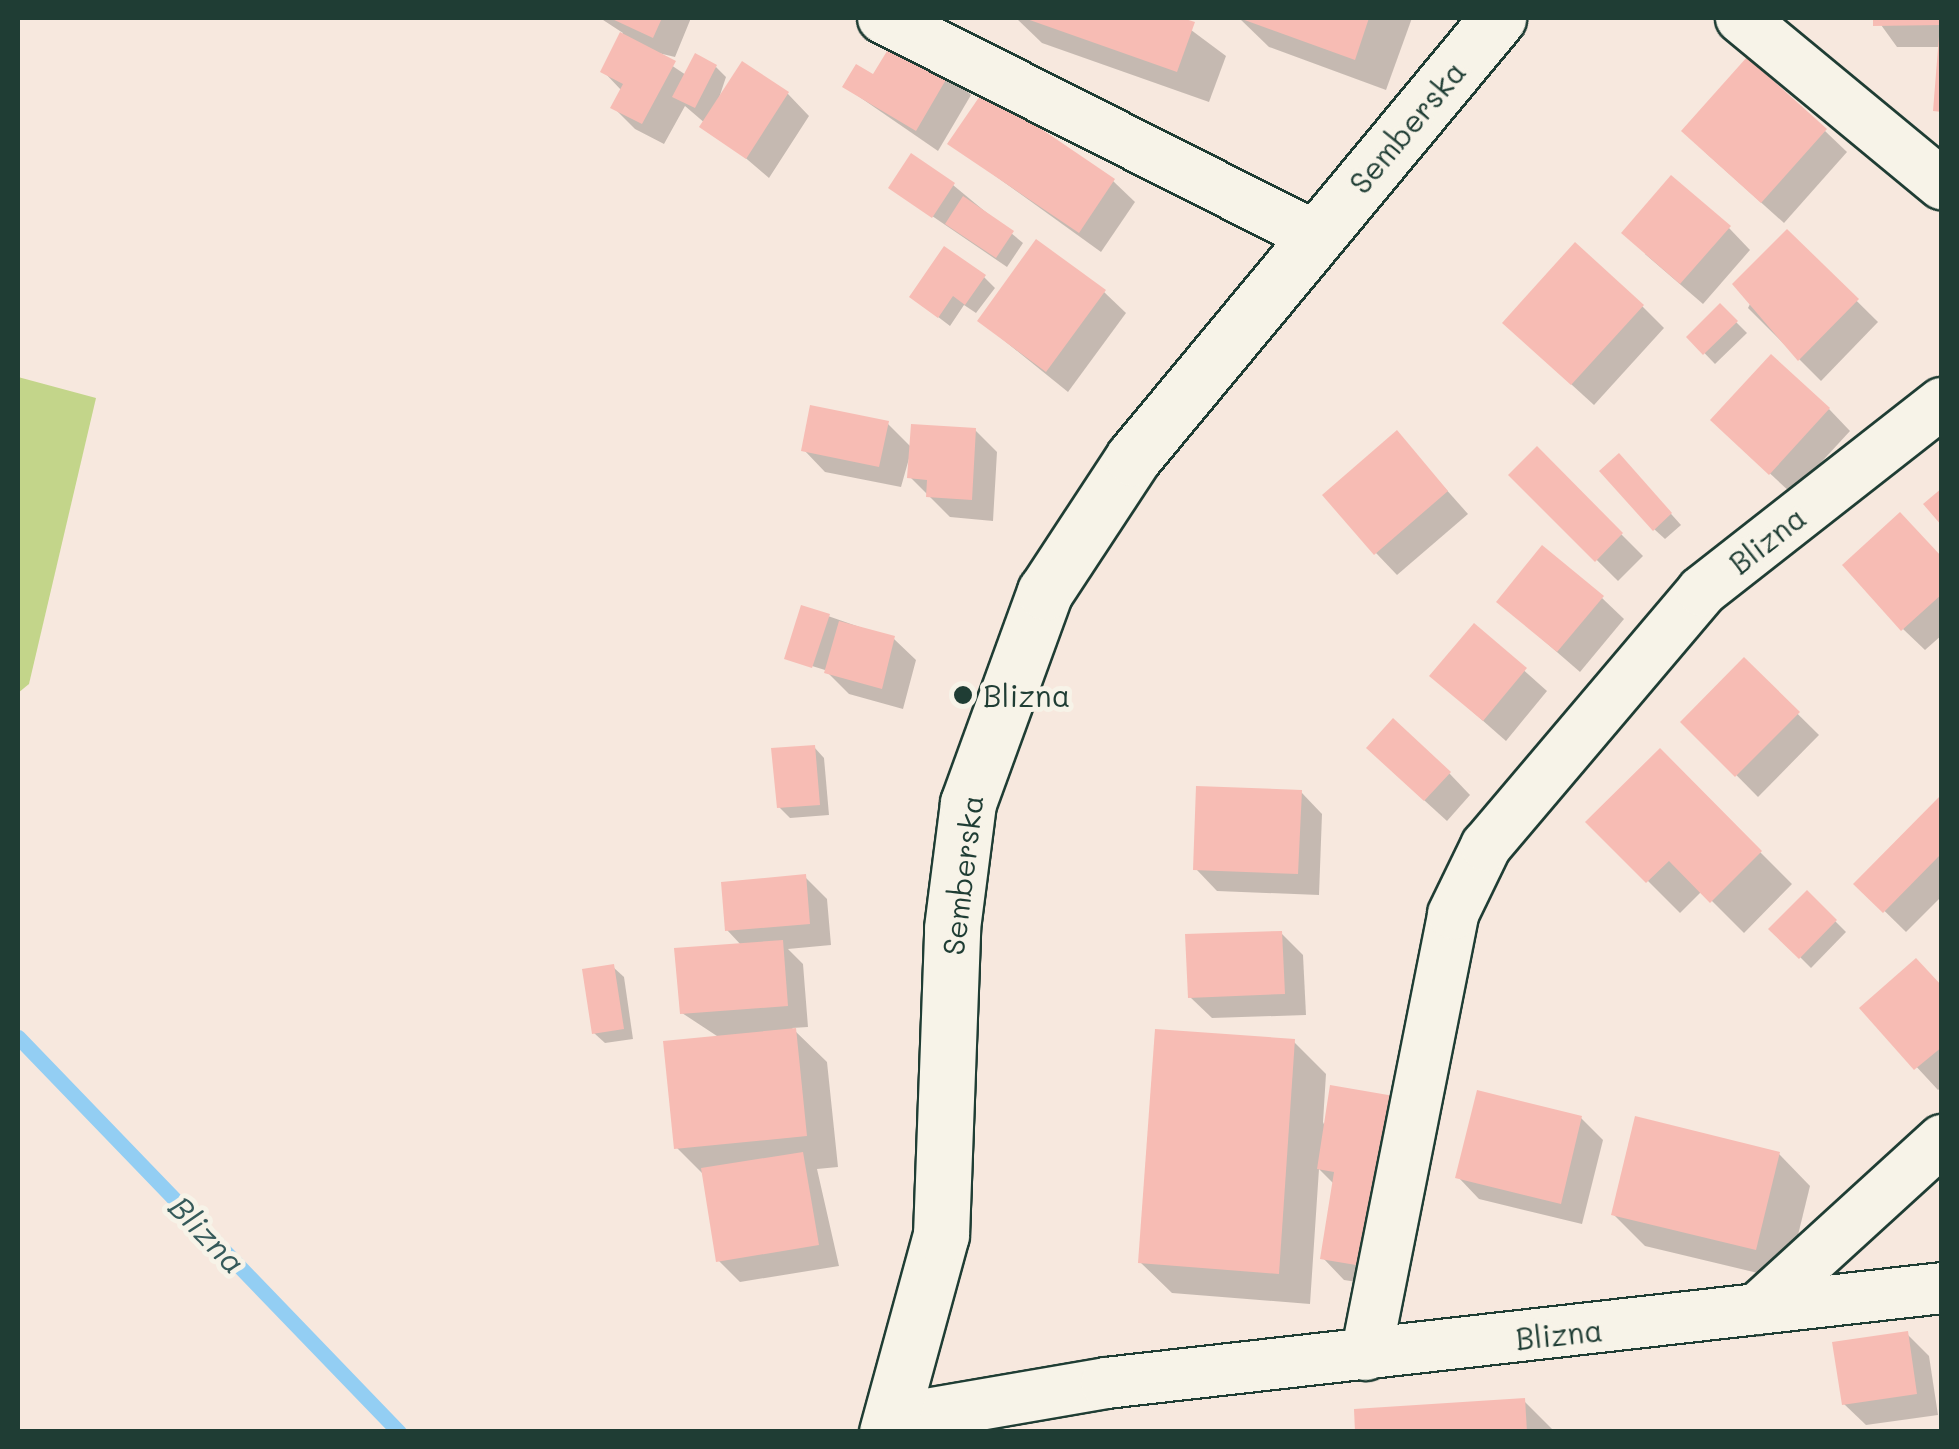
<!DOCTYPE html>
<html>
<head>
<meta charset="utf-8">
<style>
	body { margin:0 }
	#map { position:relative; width:1959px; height:1449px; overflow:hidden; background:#f7e8de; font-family:Mali,sans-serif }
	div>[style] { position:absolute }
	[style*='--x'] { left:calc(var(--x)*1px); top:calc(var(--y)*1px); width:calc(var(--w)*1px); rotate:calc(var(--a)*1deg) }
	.green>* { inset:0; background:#c3d58a }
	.shadow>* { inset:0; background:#0003 }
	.stream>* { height:15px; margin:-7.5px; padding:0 7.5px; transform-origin:7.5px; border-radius:7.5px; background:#93cef3 }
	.building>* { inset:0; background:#f7bcb4 }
	.roads { filter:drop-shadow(2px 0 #1f3d34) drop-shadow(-2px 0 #1f3d34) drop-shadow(0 2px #1f3d34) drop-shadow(0 -2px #1f3d34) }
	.street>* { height:50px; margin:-25px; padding:0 25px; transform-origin:25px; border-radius:25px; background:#f7f3e8 }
	.secondary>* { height:55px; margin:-27.5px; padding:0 27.5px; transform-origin:27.5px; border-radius:27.5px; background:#f7f3e8 }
	.dots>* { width:28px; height:28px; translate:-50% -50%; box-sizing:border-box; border:5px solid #f7f3e8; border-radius:50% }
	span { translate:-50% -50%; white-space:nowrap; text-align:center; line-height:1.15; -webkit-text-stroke:10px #f7f3e8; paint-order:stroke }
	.street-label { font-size:30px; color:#1f3d34 }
	.poi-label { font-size:30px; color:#1f3d34 }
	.left { translate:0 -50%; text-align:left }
	.water-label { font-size:32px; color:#365a5a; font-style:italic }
	.frame { position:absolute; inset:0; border:20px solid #1f3d34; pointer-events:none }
</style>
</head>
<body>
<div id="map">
	<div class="green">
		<i style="clip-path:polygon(18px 377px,96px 398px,29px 684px,18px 693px)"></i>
	</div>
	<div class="shadow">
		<i style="clip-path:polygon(600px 18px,691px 18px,675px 57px,650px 51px,686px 75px,716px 67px,726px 77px,717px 104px,742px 64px,788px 94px,809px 116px,769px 178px,685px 106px,664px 144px,635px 129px,613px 107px,622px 91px,603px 71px,623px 33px)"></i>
		<i style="clip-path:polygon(1016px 18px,1175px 18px,1226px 56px,1209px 102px,1042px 43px)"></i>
		<i style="clip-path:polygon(1239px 18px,1412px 18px,1386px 90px,1269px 47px)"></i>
		<i style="clip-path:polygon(1876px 18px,1942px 18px,1942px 116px,1940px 47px,1897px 47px)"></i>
		<i style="clip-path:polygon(949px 73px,971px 95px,938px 151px,845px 87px)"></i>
		<i style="clip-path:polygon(1825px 131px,1847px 152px,1784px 223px,1706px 153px)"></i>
		<i style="clip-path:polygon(951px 144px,1113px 181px,1135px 202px,1101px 252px)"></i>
		<i style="clip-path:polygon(953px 185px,1023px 243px,1007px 267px,891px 188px)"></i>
		<i style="clip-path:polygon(1729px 228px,1750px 250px,1703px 304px,1645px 254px)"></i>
		<i style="clip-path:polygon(1787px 232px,1878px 322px,1821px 381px,1748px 308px)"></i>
		<i style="clip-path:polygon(984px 277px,995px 288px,976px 313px,964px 305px,950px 326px,912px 297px)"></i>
		<i style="clip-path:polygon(1104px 292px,1126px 313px,1068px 392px,980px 321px)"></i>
		<i style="clip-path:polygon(1642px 306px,1664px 328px,1594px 405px,1527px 344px)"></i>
		<i style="clip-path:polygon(1720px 306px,1747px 333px,1715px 364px,1689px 337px)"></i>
		<i style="clip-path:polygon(1829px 409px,1850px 431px,1792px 494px,1735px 441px)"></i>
		<i style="clip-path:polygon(887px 423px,912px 448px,975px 430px,997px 452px,993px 521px,950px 517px,910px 477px,912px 448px,901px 487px,825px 472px,804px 450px)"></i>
		<i style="clip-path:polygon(1397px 434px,1468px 514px,1397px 575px,1376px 553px)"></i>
		<i style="clip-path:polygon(1537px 450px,1643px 556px,1618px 581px,1511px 475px)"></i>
		<i style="clip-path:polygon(1629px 467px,1681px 525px,1665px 539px,1654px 529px)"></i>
		<i style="clip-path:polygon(1942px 559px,1942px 635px,1925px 650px,1903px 629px)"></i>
		<i style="clip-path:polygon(1602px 598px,1624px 619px,1580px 672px,1499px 602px)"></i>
		<i style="clip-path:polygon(828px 616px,894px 639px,916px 660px,903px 709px,849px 694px,825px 670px,786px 658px)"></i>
		<i style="clip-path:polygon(1474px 626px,1547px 691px,1506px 741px,1432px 676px)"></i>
		<i style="clip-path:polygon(1744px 661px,1819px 735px,1758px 797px,1684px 722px)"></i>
		<i style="clip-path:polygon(814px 747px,824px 758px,829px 815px,790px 818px,779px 807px)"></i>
		<i style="clip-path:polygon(1660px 752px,1792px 884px,1744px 933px,1702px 891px,1680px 913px,1589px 822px)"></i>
		<i style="clip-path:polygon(1391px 770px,1449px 773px,1470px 795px,1447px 821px)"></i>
		<i style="clip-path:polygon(1301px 792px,1322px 814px,1319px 895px,1217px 891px,1196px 869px)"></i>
		<i style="clip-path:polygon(1942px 798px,1942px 896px,1906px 932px,1857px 884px)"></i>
		<i style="clip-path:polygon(805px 877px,827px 899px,831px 945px,788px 949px,803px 964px,808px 1027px,792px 1028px,827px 1062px,838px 1167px,817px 1169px,839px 1266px,740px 1282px,719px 1261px,705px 1176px,677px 1148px,720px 1038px,682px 1013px,742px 946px,727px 930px)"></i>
		<i style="clip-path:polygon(1807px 893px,1846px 932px,1811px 968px,1772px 929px)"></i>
		<i style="clip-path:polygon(1281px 933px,1303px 955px,1306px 1015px,1212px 1018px,1190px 997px)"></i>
		<i style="clip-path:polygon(613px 967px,624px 977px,633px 1039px,605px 1043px,594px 1033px)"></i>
		<i style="clip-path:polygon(1942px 987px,1942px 1087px,1938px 1090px,1863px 1009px)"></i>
		<i style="clip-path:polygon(1294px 1042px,1326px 1074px,1323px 1122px,1389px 1287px,1344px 1280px,1323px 1258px,1334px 1184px,1319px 1169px,1310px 1304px,1172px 1293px,1140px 1262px)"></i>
		<i style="clip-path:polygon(1581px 1118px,1603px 1140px,1582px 1224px,1479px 1199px,1458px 1177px)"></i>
		<i style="clip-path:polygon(1779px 1154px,1810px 1186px,1787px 1280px,1645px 1246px,1613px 1214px)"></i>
		<i style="clip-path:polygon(1907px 1334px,1929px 1356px,1938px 1415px,1866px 1425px,1844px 1404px)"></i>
		<i style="clip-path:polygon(1524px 1401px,1555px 1432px,1358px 1432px)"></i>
	</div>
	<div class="stream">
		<i style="--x:18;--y:1037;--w:549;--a:46.03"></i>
	</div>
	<div class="building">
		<i style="clip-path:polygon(610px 18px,662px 18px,653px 38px)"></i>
		<i style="clip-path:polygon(1024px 18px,1182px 18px,1195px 22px,1177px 72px)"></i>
		<i style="clip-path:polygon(1239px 18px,1369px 18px,1355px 60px)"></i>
		<i style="clip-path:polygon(1873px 18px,1942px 18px,1942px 25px,1873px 26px)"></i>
		<i style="clip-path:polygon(620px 32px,676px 61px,642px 124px,610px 108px,623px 84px,600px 72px)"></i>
		<i style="clip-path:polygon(1939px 36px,1942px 36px,1942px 112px,1933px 111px)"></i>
		<i style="clip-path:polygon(895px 38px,951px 71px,916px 131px,842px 87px,856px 64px,873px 74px)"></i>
		<i style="clip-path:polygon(695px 53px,717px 65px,695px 108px,672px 97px)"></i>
		<i style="clip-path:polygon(1747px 57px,1827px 129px,1761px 203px,1681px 131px)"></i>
		<i style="clip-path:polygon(742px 61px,789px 92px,746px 159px,699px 127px)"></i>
		<i style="clip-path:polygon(984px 90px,1115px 179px,1079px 233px,947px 144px)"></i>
		<i style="clip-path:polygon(911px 153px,955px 183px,932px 218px,888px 188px)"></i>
		<i style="clip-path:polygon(1671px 175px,1731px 226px,1680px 284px,1621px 233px)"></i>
		<i style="clip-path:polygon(963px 196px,1014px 231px,996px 258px,945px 224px)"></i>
		<i style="clip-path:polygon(1787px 229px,1859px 299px,1798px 361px,1732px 284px)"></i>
		<i style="clip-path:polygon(1036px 239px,1106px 290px,1046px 372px,977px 321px)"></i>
		<i style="clip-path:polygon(1575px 242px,1644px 305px,1571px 385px,1502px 323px)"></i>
		<i style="clip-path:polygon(944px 246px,986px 275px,965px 305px,953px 296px,938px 318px,909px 297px)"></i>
		<i style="clip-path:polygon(1720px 303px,1738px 321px,1703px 355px,1686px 337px)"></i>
		<i style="clip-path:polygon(1771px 354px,1830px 408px,1769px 475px,1710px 420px)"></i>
		<i style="clip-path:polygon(810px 405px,889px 421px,879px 467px,801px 451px)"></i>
		<i style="clip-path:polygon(911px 424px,976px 428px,972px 500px,926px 497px,927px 480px,907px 478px)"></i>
		<i style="clip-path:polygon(1397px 430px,1448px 491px,1374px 555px,1322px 495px)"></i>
		<i style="clip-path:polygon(1537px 446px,1623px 533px,1595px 562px,1508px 475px)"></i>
		<i style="clip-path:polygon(1619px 453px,1672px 513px,1653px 531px,1599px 471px)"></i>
		<i style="clip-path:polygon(1942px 488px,1942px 526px,1923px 504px)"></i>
		<i style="clip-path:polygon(1900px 512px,1942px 557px,1942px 594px,1901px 631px,1842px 565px)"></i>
		<i style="clip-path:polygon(1542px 545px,1604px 596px,1557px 652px,1496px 602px)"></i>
		<i style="clip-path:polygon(801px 605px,830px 614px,812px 668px,784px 659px)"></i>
		<i style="clip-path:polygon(839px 621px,895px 636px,882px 689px,824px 673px)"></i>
		<i style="clip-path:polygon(1474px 623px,1527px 668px,1483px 721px,1429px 676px)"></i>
		<i style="clip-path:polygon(1744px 657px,1800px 712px,1735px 777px,1680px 722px)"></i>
		<i style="clip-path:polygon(1393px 718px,1451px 772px,1424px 801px,1366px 748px)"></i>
		<i style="clip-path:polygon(815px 745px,820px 805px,777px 808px,771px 748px)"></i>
		<i style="clip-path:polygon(1660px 748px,1762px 851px,1710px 903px,1669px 861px,1646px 883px,1585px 822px)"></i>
		<i style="clip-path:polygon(1196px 786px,1302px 790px,1298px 874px,1193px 870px)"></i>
		<i style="clip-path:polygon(1942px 794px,1942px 853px,1883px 913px,1853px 884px)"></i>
		<i style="clip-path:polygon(806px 874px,810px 924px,725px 931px,721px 882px)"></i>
		<i style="clip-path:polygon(1807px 890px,1837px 920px,1799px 959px,1768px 929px)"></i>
		<i style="clip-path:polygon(1282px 931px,1285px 994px,1188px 998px,1185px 934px)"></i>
		<i style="clip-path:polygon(783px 940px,788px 1006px,680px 1014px,674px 948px)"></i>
		<i style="clip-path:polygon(1916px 958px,1942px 986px,1942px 1047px,1914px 1070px,1859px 1008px)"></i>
		<i style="clip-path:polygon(614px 964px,624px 1029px,592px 1034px,582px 969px)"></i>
		<i style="clip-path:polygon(796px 1028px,807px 1136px,674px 1149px,663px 1041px)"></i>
		<i style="clip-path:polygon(1155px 1029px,1295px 1039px,1279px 1274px,1138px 1263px)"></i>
		<i style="clip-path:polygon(1330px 1085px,1394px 1096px,1368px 1267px,1320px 1259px,1334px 1172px,1317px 1169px)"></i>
		<i style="clip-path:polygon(1477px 1090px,1582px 1116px,1561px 1204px,1455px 1178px)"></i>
		<i style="clip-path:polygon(1635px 1116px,1780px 1152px,1756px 1250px,1611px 1215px)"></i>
		<i style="clip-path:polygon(803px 1152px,819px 1245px,716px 1262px,701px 1168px)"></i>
		<i style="clip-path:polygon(1908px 1331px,1917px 1394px,1842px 1405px,1832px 1342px)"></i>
		<i style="clip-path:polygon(1525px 1398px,1527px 1432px,1355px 1432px,1354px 1409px)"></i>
	</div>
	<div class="roads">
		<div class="street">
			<i style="--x:883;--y:18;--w:485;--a:26.8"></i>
			<i style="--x:1741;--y:18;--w:261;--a:39.6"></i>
			<i style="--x:1757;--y:1309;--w:251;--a:-42.4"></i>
			<i style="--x:1366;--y:1355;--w:449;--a:-78.8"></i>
			<i style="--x:1453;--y:914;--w:76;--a:-64.1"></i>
			<i style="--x:1486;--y:846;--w:334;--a:-49.7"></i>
			<i style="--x:1702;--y:591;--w:305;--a:-38.1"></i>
			<i style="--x:892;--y:1420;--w:217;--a:-9.8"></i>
			<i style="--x:1106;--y:1383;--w:841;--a:-6.48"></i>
		</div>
		<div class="secondary">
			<i style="--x:887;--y:1432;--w:204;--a:-74.7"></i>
			<i style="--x:941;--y:1235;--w:307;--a:-87.9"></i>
			<i style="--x:952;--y:928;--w:126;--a:-82.7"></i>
			<i style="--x:968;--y:803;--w:225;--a:-70"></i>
			<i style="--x:1045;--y:592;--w:160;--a:-56.7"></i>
			<i style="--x:1133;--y:458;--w:572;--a:-50.32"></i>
		</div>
	</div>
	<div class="dots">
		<i style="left:963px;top:695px;background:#1f3d34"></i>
	</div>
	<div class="street-label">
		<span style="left:1407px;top:127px;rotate:-50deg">Semberska</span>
		<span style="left:1767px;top:540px;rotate:-38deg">Blizna</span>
		<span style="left:962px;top:875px;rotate:-83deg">Semberska</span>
		<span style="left:1559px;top:1334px;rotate:-6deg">Blizna</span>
	</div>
	<div class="poi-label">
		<span class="left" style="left:983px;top:695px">Blizna</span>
	</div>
	<div class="water-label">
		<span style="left:208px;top:1234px;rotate:46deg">Blizna</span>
	</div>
	<div class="frame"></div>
</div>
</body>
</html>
